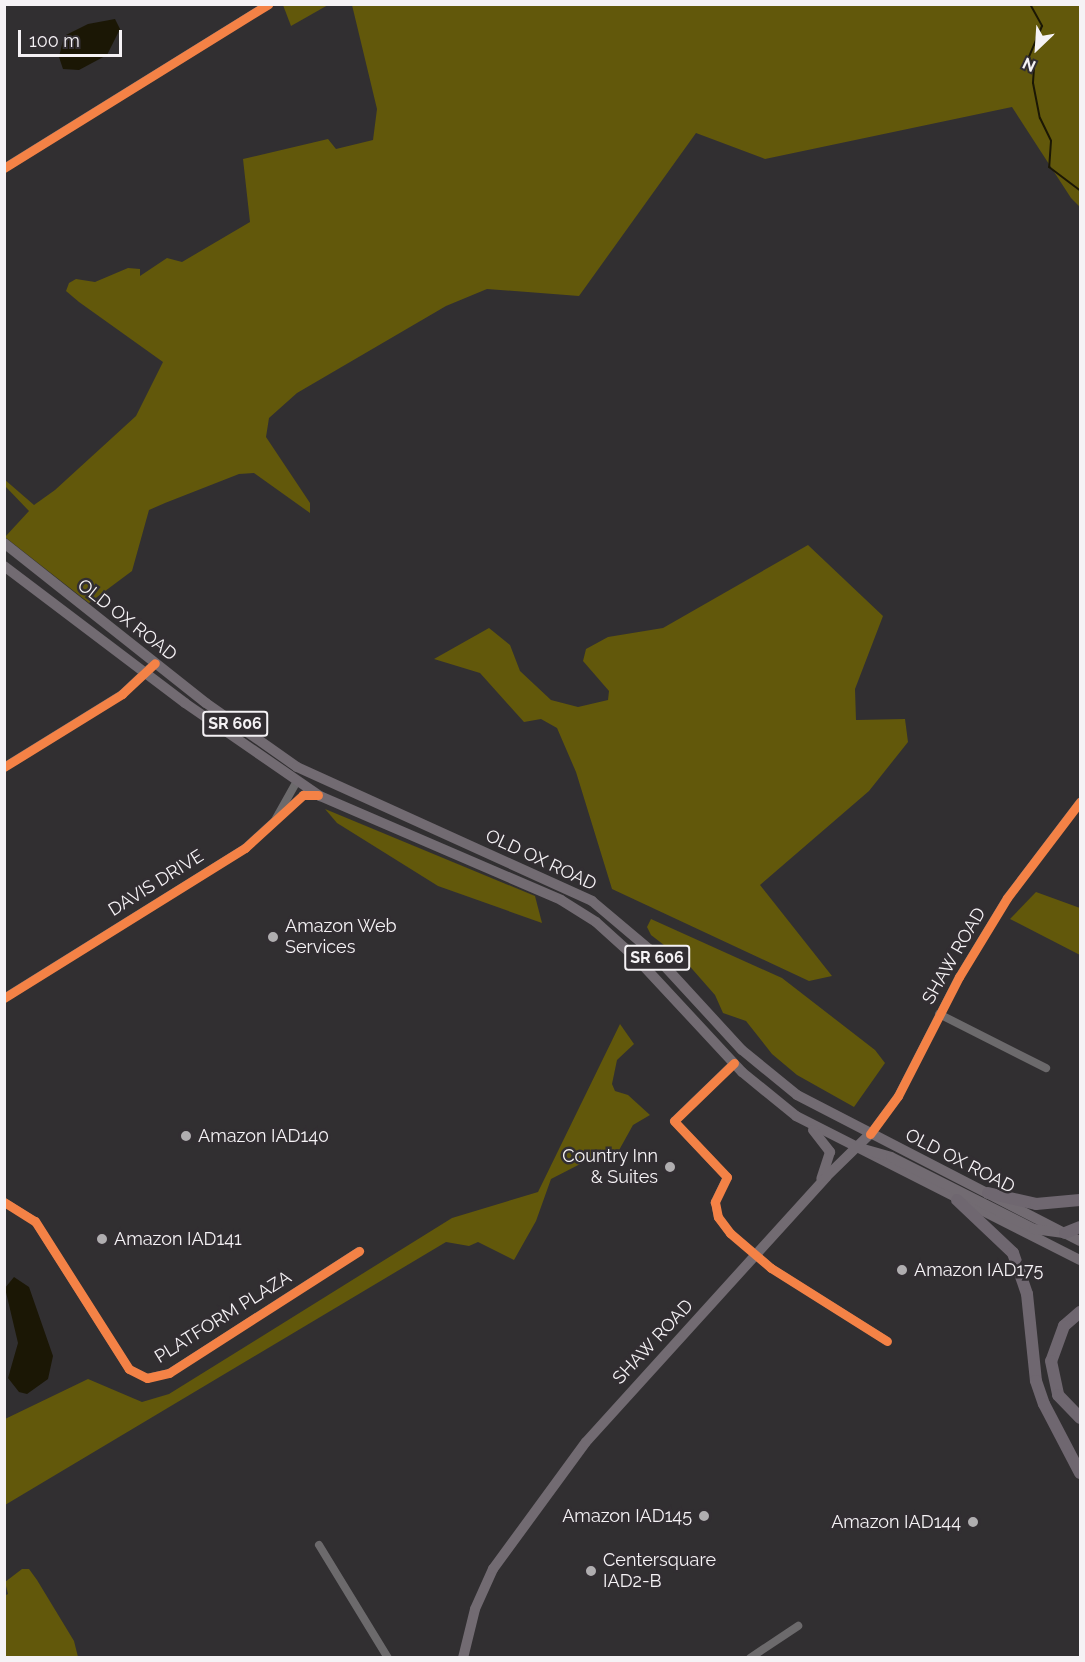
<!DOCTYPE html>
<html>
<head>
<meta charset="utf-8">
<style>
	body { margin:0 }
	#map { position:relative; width:1085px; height:1662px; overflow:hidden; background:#312f31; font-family:Raleway,sans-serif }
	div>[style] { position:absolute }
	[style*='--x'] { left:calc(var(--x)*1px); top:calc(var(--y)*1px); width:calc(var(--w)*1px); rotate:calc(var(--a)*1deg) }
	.forest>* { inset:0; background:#62580b }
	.water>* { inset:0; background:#1b1705 }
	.stream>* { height:2px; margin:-1px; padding:0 1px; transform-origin:1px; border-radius:1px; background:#1b1705 }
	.minor>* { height:8px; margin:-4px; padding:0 4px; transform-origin:4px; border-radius:4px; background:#6c6a6c }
	.major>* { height:10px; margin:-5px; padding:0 5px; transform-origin:5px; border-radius:5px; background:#726b72 }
	.highway>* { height:12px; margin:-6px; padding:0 6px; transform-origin:6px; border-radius:6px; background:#6f6770 }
	.cycleway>* { height:9px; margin:-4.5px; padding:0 4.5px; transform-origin:4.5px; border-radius:4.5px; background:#f48246 }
	.dots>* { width:16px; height:16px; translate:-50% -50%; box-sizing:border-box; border:3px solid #322e32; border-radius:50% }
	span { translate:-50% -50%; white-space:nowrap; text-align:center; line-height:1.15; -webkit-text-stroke:5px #322e32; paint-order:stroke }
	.shield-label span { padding:2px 4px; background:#322e32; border:2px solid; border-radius:4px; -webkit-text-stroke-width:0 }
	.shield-label { font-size:16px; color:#f5f2f5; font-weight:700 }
	.street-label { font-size:18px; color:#f5f2f5 }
	.poi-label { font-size:18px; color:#f5f2f5 }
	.left { translate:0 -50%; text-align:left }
	.right { translate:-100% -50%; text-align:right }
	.frame { position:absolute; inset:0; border:6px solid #f5f2f5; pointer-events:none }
	.north { position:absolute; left:1007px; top:18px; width:60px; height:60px; -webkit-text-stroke:4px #322e32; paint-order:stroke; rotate:205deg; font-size:16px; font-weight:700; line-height:24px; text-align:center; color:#f5f2f5 }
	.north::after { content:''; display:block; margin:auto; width:21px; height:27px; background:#f5f2f5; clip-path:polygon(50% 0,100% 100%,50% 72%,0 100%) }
	.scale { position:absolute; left:18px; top:30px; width:104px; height:27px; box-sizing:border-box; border:3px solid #f5f2f5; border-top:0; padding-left:8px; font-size:18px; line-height:21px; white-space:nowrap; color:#f5f2f5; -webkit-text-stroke:4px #322e32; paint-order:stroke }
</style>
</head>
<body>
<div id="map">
	<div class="forest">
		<i style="clip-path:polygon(283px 5px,328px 5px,291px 26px)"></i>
		<i style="clip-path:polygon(352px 5px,1080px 5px,1080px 207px,1071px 198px,1012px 107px,765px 159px,696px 133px,579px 296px,487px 289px,446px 306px,297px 393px,269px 418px,266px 437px,310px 503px,310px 513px,254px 473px,239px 474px,165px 503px,149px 510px,132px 571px,89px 603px,5px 537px,29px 511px,5px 486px,4px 479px,34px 505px,55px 490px,136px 416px,163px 362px,79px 302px,66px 291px,69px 283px,76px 279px,95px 282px,128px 268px,140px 269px,140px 276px,167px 258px,182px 262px,250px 222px,243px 159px,328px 139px,336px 149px,373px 140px,377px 109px)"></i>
		<i style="clip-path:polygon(808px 545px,883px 616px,855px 689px,856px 720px,905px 719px,908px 742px,869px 791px,760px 885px,832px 976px,809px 981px,612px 889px,576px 772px,557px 728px,541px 719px,524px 722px,480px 673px,434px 659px,489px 628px,510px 645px,520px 671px,551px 700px,578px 707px,608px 700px,609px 691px,583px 661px,586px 649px,608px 637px,663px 628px)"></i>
		<i style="clip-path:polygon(325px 809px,535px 896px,542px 923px,438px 886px,337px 823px)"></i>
		<i style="clip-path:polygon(1036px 892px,1080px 908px,1080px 955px,1010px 919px)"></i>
		<i style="clip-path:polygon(651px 919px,782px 978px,875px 1050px,885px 1063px,854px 1107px,797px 1075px,772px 1054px,746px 1021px,723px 1013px,715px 995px,686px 962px,651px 935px,647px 927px)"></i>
		<i style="clip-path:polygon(620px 1024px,634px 1044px,617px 1060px,612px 1084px,615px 1091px,628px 1095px,650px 1115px,633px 1125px,618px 1152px,607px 1158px,588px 1160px,551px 1179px,536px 1221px,514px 1260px,478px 1242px,469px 1246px,446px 1242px,5px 1505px,5px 1419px,88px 1379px,142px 1402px,169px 1394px,452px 1218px,538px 1192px)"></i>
		<i style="clip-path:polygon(22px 1569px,29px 1569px,37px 1580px,74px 1641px,78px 1657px,5px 1657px,4px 1596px,8px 1594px,5px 1582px)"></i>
	</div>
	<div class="water">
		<i style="clip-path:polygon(115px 19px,120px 29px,107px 55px,79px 70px,63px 69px,59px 57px,64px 36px,88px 24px)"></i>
		<i style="clip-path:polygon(14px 1277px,29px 1287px,53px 1356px,48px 1379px,27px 1394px,19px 1392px,8px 1378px,18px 1343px,5px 1288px)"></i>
	</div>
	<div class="stream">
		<i style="--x:1030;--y:4;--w:25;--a:61"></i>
		<i style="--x:1042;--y:26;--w:34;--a:113"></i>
		<i style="--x:1029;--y:57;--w:12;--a:66"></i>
		<i style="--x:1034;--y:68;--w:15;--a:94"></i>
		<i style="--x:1033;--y:83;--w:36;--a:79"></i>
		<i style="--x:1040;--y:118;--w:25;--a:64"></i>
		<i style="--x:1051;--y:141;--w:26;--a:94"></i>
		<i style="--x:1049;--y:167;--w:39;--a:37"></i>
	</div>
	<div class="minor">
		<i style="--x:4;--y:168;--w:311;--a:-31.8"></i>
		<i style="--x:4;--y:767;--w:139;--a:-31.7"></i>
		<i style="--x:122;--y:694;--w:45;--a:-43.2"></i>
		<i style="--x:274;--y:822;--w:47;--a:-60.7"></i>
		<i style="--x:4;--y:998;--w:284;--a:-31.9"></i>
		<i style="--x:245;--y:848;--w:79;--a:-42.4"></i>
		<i style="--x:303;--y:795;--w:15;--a:0"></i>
		<i style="--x:939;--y:1014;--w:120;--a:26.8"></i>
		<i style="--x:734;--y:1063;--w:83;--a:136"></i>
		<i style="--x:674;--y:1121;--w:77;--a:46.6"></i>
		<i style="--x:727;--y:1177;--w:28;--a:116"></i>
		<i style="--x:715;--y:1202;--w:15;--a:79"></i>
		<i style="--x:718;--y:1217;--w:20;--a:53"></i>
		<i style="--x:730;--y:1233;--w:54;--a:40.5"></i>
		<i style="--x:771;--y:1268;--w:137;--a:32.2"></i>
		<i style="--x:870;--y:1134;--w:47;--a:-53.6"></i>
		<i style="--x:898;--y:1096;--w:134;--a:-62.9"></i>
		<i style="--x:959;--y:977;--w:92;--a:-58.7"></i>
		<i style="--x:1007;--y:898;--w:121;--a:-52.8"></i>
		<i style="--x:4;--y:1202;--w:36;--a:32"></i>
		<i style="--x:35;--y:1221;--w:175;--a:57.6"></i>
		<i style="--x:129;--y:1369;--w:20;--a:27"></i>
		<i style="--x:147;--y:1378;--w:23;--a:-13"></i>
		<i style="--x:169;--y:1373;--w:226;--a:-32.7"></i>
		<i style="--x:319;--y:1545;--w:132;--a:58.6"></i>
		<i style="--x:750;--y:1658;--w:58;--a:-33.7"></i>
	</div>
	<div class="major">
		<i style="--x:4;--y:543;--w:258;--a:38.4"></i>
		<i style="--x:206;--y:703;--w:111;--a:35.1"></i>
		<i style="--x:297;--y:767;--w:324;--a:24.4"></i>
		<i style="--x:592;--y:901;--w:75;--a:40.1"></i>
		<i style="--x:649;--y:949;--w:137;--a:47.4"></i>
		<i style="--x:742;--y:1050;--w:71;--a:39.3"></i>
		<i style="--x:797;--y:1095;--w:318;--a:27.3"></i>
		<i style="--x:4;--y:566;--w:227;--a:37.1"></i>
		<i style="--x:185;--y:703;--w:164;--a:34.6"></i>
		<i style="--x:320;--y:796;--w:262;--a:23.3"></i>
		<i style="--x:561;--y:900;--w:41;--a:32.2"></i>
		<i style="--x:596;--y:922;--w:57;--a:42.1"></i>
		<i style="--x:638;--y:960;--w:153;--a:47.1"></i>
		<i style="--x:742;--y:1072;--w:70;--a:39.2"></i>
		<i style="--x:796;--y:1116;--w:318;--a:26.9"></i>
		<i style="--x:813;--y:1130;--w:28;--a:52"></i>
		<i style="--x:830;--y:1152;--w:28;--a:108"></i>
		<i style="--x:860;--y:1148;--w:32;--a:16"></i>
		<i style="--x:891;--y:1157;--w:160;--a:26.7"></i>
		<i style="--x:1034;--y:1229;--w:28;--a:8"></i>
		<i style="--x:463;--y:1658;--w:50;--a:-76.2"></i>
		<i style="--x:475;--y:1609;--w:44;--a:-65.8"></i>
		<i style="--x:493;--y:1569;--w:157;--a:-53.8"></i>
		<i style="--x:586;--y:1442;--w:358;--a:-47.8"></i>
		<i style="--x:826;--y:1177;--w:62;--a:-44.3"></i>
	</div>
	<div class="highway">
		<i style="--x:988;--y:1193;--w:49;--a:12.9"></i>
		<i style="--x:1036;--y:1204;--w:44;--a:-5.2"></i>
		<i style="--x:957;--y:1200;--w:77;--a:43.4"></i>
		<i style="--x:1013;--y:1253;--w:43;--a:71.1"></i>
		<i style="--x:1027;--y:1294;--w:87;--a:84.1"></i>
		<i style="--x:1036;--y:1381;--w:24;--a:71"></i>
		<i style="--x:1044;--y:1404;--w:78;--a:62.4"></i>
		<i style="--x:1065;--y:1233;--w:16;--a:-22"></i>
		<i style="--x:1080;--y:1312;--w:21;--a:139"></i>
		<i style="--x:1064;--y:1326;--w:37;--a:110"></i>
		<i style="--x:1051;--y:1361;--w:35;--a:78"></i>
		<i style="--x:1058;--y:1395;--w:32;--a:46"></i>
	</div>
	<div class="cycleway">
		<i style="--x:4;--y:168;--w:311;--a:-31.8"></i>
		<i style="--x:4;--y:767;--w:139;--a:-31.7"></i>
		<i style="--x:122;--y:694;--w:45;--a:-43.2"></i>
		<i style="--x:4;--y:998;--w:284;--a:-31.9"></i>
		<i style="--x:245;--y:848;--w:79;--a:-42.4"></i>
		<i style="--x:303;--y:795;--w:15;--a:0"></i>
		<i style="--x:734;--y:1063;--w:83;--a:136"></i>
		<i style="--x:674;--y:1121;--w:77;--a:46.6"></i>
		<i style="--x:727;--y:1177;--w:28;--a:116"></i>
		<i style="--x:715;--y:1202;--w:15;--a:79"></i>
		<i style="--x:718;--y:1217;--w:20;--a:53"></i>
		<i style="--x:730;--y:1233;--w:54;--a:40.5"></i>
		<i style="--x:771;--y:1268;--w:137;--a:32.2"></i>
		<i style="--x:870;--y:1134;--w:47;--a:-53.6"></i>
		<i style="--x:898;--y:1096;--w:134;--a:-62.9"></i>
		<i style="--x:959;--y:977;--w:92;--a:-58.7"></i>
		<i style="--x:1007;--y:898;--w:121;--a:-52.8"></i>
		<i style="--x:4;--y:1202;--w:36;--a:32"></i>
		<i style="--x:35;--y:1221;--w:175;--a:57.6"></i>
		<i style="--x:129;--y:1369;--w:20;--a:27"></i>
		<i style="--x:147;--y:1378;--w:23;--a:-13"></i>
		<i style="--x:169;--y:1373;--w:226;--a:-32.7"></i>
	</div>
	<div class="dots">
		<i style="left:273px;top:937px;background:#b0aeb0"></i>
		<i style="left:186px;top:1136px;background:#b0aeb0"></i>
		<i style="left:670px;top:1167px;background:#b0aeb0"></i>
		<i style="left:102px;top:1239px;background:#b0aeb0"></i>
		<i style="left:902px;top:1270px;background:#b0aeb0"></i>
		<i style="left:704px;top:1516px;background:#b0aeb0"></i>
		<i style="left:973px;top:1522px;background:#b0aeb0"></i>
		<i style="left:591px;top:1571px;background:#b0aeb0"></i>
	</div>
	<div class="shield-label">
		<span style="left:235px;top:724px">SR 606</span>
		<span style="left:657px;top:958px">SR 606</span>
	</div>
	<div class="street-label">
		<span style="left:127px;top:620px;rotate:38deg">OLD OX ROAD</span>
		<span style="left:541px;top:860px;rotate:25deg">OLD OX ROAD</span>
		<span style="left:156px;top:883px;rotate:-32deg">DAVIS DRIVE</span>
		<span style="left:954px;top:956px;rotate:-60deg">SHAW ROAD</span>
		<span style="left:960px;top:1161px;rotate:27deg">OLD OX ROAD</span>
		<span style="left:223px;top:1317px;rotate:-32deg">PLATFORM PLAZA</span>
		<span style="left:653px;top:1342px;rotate:-47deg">SHAW ROAD</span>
	</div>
	<div class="poi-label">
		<span class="left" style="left:285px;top:937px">Amazon Web<br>Services</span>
		<span class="left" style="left:198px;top:1136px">Amazon IAD140</span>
		<span class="right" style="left:658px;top:1167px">Country Inn<br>&amp; Suites</span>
		<span class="left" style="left:114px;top:1239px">Amazon IAD141</span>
		<span class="left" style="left:914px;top:1270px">Amazon IAD175</span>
		<span class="right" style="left:692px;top:1516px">Amazon IAD145</span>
		<span class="right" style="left:961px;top:1522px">Amazon IAD144</span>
		<span class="left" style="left:603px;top:1571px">Centersquare<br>IAD2-B</span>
	</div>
	<div class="frame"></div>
	<div class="north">N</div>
	<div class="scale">100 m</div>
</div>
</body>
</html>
